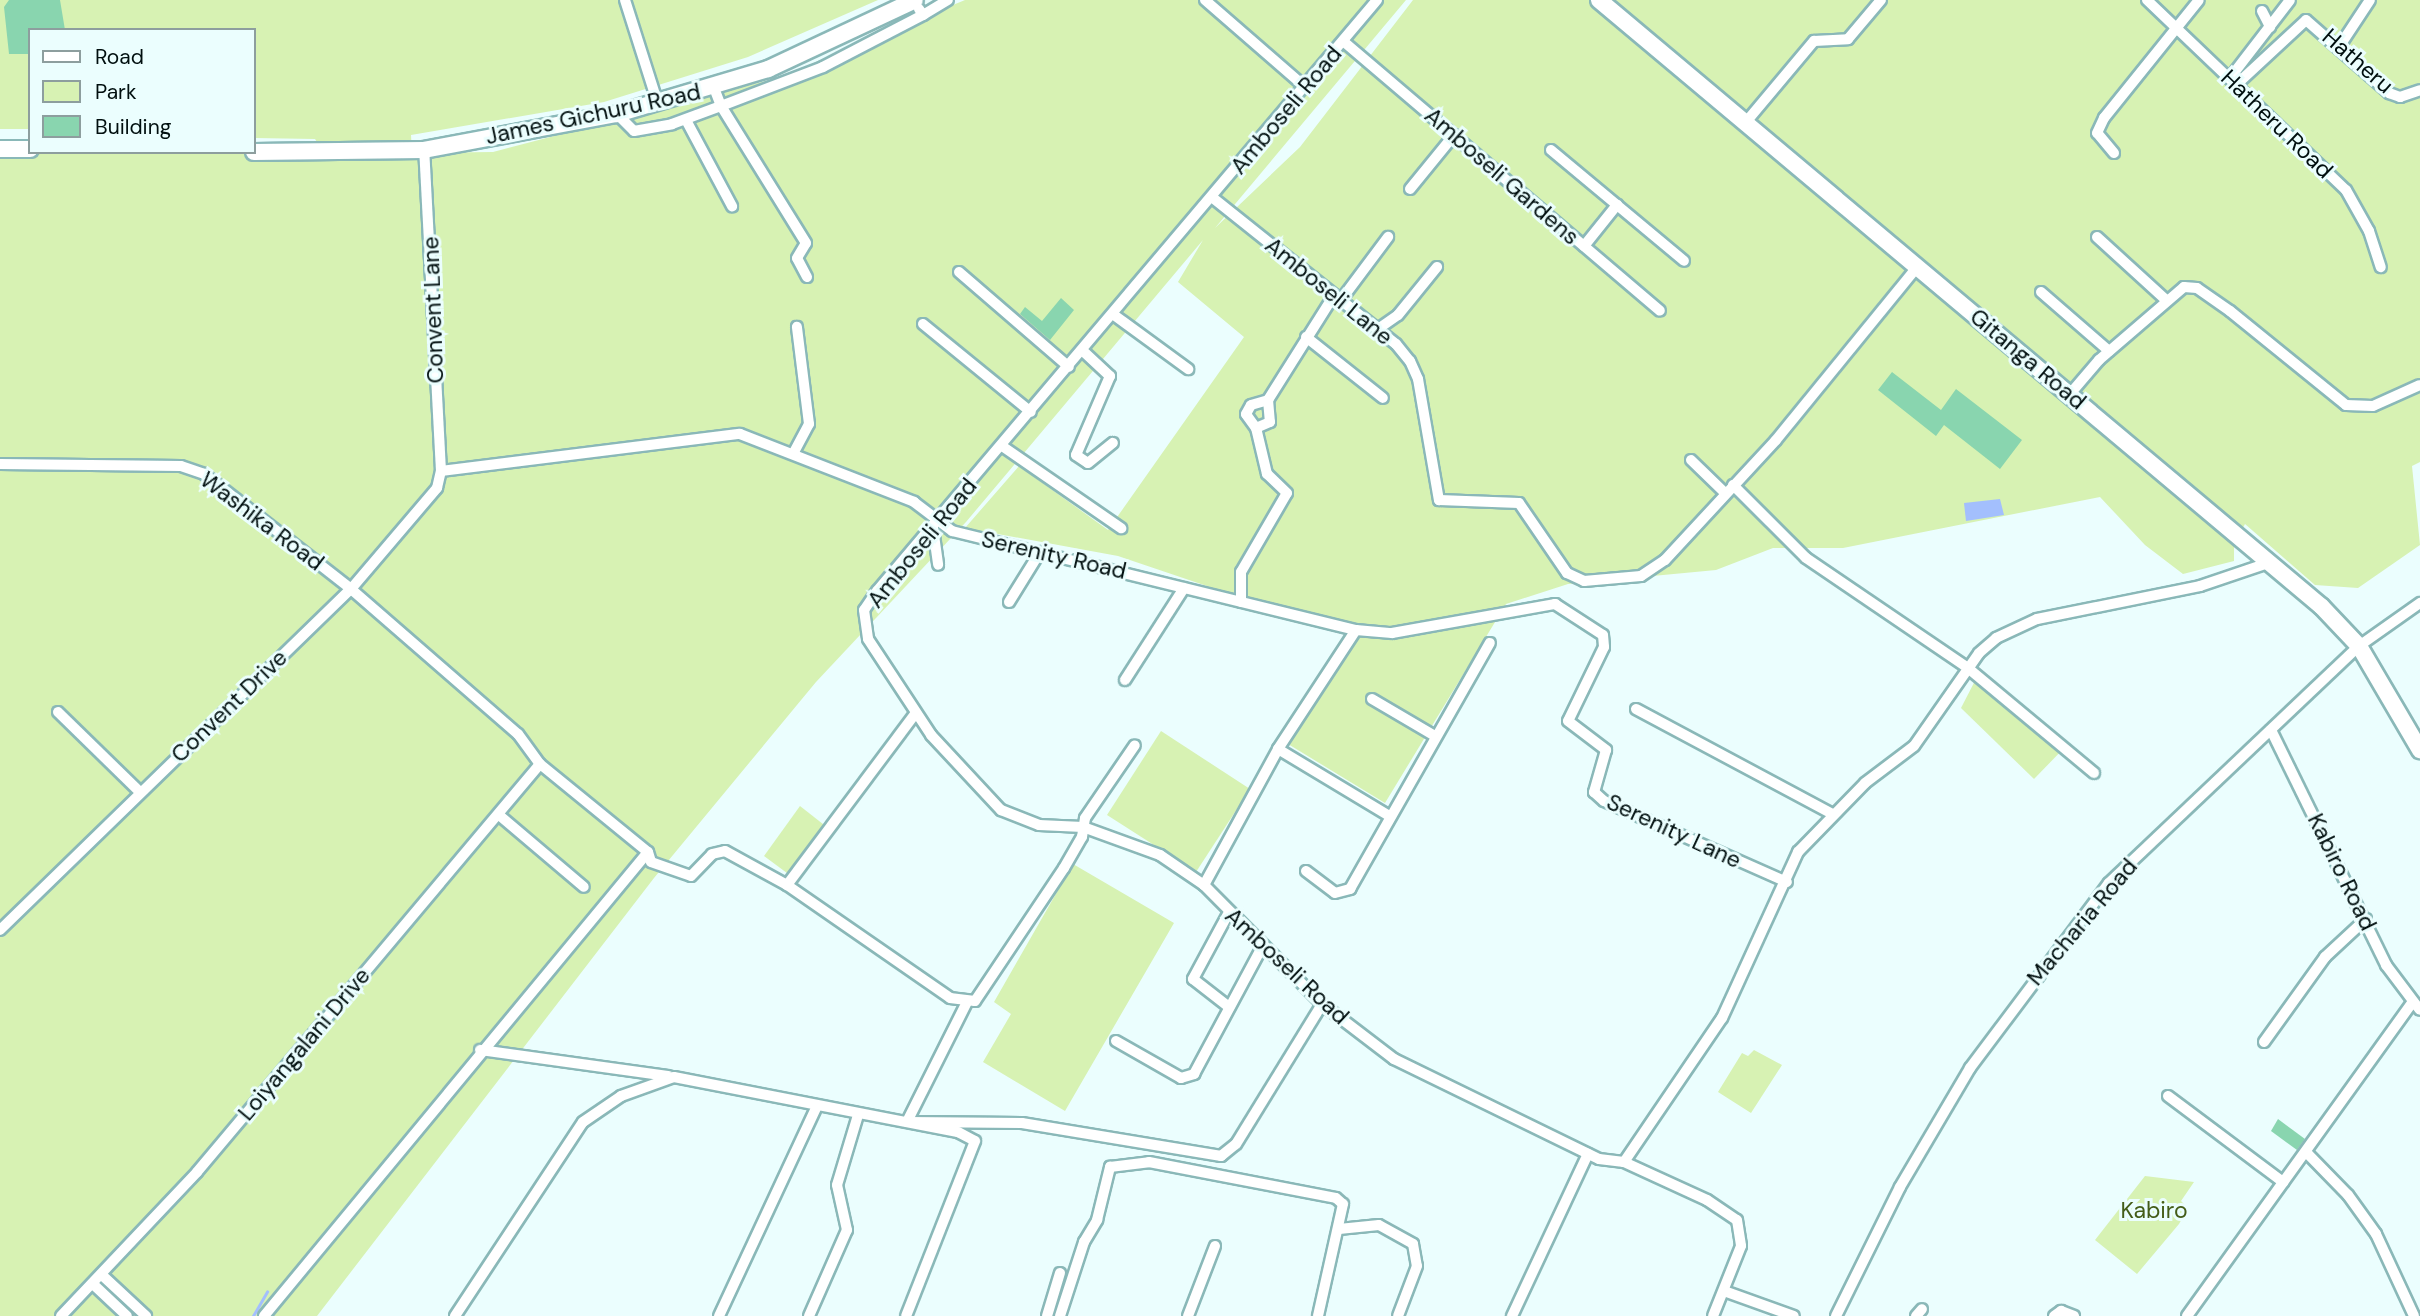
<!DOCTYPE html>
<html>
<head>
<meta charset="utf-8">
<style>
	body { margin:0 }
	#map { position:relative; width:2420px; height:1316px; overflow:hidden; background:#ebfefe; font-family:"DM Sans",sans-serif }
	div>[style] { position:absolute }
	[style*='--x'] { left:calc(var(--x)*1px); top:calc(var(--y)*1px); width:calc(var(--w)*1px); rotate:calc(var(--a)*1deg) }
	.green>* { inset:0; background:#d7f2b3 }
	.water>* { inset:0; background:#a3bffd }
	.stream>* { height:2.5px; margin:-1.25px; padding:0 1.25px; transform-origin:1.25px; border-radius:1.25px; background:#a3bffd }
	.building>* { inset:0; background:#89d5af }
	.roads { filter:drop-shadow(2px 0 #8ab8b8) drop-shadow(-2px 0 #8ab8b8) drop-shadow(0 2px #8ab8b8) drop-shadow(0 -2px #8ab8b8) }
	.minor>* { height:10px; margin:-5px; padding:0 5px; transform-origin:5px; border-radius:5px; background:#fff }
	.secondary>* { height:16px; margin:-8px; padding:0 8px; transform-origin:8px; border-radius:8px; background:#fff }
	span { translate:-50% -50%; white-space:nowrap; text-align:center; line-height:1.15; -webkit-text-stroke:6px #ebfefe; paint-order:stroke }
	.street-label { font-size:23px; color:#010f0f }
	.park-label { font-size:23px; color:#445d18 }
	.legend { position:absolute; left:28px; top:28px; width:228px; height:126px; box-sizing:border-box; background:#ebfefe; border:2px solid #8d9e9e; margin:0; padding:9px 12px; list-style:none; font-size:21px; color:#010f0f }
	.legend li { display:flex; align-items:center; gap:14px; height:35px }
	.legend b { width:35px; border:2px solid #8d9e9e }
</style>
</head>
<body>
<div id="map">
	<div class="green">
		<i style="clip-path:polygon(0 0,878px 0,748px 57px,604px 102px,411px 135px,412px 153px,493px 152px,780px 77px,965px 0,1406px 0,1215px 228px,1300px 147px,1413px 0,2420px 0,2420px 462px,2412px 466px,2420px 545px,2358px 588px,2315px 585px,2245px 524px,2234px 544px,2234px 561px,2183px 574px,2145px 545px,2100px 497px,1843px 548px,1773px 548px,1716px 570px,1568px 584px,1506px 604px,1385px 803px,1288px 744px,1346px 633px,1118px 556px,965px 528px,1019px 466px,1108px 530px,1244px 337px,1178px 282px,1203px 240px,966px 522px,816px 682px,654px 878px,317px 1316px,0 1316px,0 147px,30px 152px,324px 153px,315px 139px,254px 138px,254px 30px,30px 30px,30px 129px,0 129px)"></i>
		<i style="clip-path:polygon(1978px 675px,2068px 744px,2034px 779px,1961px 708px)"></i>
		<i style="clip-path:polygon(1161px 731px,1250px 789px,1196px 872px,1107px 815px)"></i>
		<i style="clip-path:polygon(800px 806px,828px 828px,791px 876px,764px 856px)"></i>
		<i style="clip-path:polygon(1073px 864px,1174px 923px,1065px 1111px,983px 1062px,1011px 1014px,994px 1002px)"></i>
		<i style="clip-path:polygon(1754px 1050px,1782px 1065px,1751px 1113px,1718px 1092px,1742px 1053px,1748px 1056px)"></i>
		<i style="clip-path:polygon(2145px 1176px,2194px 1182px,2181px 1201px,2188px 1208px,2179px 1224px,2137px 1274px,2095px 1240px)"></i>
	</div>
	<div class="water">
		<i style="clip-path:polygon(2000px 499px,2004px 515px,1966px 521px,1964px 503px)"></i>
	</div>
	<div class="stream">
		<i style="--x:253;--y:1316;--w:28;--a:-60"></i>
	</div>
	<div class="building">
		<i style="clip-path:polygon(9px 0,60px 0,65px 30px,30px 30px,30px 54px,9px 54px,4px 7px)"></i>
		<i style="clip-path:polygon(1061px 298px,1074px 310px,1050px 340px,1020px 314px,1025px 307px,1042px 321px)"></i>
		<i style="clip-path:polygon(1892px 372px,1941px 410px,1956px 389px,2022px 440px,2000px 469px,1944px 425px,1936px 436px,1878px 390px)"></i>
		<i style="clip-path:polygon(2278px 1119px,2305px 1139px,2297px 1150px,2271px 1131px)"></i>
	</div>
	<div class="roads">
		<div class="minor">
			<i style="--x:625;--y:0;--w:106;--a:72.4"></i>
			<i style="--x:1205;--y:0;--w:133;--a:41"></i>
			<i style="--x:1377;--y:0;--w:774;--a:130.23"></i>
			<i style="--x:877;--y:591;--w:23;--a:124"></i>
			<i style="--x:864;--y:610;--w:29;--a:82"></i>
			<i style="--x:868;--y:639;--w:115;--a:56.7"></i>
			<i style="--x:931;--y:735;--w:103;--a:47"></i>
			<i style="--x:1001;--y:810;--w:41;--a:21.5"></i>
			<i style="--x:1039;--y:825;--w:44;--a:2.6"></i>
			<i style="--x:1083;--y:827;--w:82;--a:20"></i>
			<i style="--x:1160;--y:855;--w:53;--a:34.3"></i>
			<i style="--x:1204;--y:885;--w:168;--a:45.2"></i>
			<i style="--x:1322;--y:1004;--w:91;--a:37.4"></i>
			<i style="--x:1394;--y:1059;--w:228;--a:26"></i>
			<i style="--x:1599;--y:1159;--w:25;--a:7"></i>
			<i style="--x:1624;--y:1162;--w:91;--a:24.6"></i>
			<i style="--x:1707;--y:1200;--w:36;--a:34"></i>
			<i style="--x:1737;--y:1220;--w:26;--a:81"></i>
			<i style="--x:1741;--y:1246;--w:75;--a:111.8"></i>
			<i style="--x:2147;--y:0;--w:275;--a:43.7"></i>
			<i style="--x:2346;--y:190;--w:47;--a:60.7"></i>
			<i style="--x:2369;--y:231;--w:38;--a:72"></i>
			<i style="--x:919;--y:9;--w:7;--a:56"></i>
			<i style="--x:923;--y:15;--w:29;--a:-31"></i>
			<i style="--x:2262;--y:11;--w:18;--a:63"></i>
			<i style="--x:1343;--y:41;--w:416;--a:40.4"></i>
			<i style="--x:2339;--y:47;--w:56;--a:-56.6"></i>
			<i style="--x:2230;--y:78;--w:98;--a:-52.4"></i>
			<i style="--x:2237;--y:84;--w:94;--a:-42.8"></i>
			<i style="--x:2306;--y:20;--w:111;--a:41.3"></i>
			<i style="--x:2389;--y:93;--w:12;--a:20"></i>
			<i style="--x:2400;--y:97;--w:21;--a:-19"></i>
			<i style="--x:617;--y:114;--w:24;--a:45"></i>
			<i style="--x:634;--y:131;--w:39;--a:-10"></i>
			<i style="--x:672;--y:124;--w:52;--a:-20.2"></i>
			<i style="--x:721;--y:106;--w:19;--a:-111"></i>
			<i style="--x:686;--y:120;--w:98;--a:61.9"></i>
			<i style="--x:1746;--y:122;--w:106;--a:-50"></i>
			<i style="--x:1814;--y:41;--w:34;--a:-3"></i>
			<i style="--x:1848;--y:39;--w:51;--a:-49.8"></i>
			<i style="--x:1551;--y:150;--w:173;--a:39.8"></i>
			<i style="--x:2114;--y:153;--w:26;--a:-130"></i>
			<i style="--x:2097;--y:133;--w:17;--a:-65"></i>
			<i style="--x:2104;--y:118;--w:151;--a:-51.2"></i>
			<i style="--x:1410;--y:189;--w:70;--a:-50.8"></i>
			<i style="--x:1213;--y:198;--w:234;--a:38.6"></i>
			<i style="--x:1396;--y:344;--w:22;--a:51"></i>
			<i style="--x:1410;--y:361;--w:20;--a:66"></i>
			<i style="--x:1418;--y:379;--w:123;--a:80.2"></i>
			<i style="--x:1439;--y:500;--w:80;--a:2.1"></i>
			<i style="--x:1519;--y:503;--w:85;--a:55.6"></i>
			<i style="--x:1567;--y:573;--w:19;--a:25"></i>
			<i style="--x:1584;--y:581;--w:57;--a:-5"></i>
			<i style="--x:1641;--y:576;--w:29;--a:-34"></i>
			<i style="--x:1665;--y:560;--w:163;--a:-47.2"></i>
			<i style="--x:1776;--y:440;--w:223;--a:-50.8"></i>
			<i style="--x:2097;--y:237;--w:92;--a:42.4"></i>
			<i style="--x:1584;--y:246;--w:53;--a:-51.2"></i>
			<i style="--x:959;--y:272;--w:145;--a:40.8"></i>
			<i style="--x:807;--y:277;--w:21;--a:-118"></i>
			<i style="--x:797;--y:258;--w:17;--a:-59"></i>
			<i style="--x:806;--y:243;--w:161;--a:-121.8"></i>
			<i style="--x:721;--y:106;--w:109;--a:-20.9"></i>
			<i style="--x:823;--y:67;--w:113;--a:-27.5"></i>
			<i style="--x:2041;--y:292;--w:90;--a:40.9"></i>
			<i style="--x:1341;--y:300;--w:79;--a:-53.3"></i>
			<i style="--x:1114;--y:315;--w:92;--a:36.1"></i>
			<i style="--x:923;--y:324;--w:139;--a:39.2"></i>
			<i style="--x:1378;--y:329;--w:24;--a:-35"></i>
			<i style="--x:1398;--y:315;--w:62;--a:-50.9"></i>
			<i style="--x:1306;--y:337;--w:98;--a:38.4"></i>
			<i style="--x:1083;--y:351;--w:37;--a:43"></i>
			<i style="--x:1110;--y:376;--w:86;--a:113.3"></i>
			<i style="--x:1076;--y:455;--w:14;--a:34"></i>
			<i style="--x:1088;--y:463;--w:32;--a:-39"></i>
			<i style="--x:2070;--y:394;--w:45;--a:-49.5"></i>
			<i style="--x:2099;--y:360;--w:112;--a:-40.7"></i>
			<i style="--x:2184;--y:287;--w:13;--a:4"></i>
			<i style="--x:2197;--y:288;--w:40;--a:34.9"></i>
			<i style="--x:2230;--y:311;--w:149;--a:39"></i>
			<i style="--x:2346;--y:405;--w:27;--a:2"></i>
			<i style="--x:2373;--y:406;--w:51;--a:-24.1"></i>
			<i style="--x:1268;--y:400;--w:22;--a:85"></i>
			<i style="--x:1270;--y:422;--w:15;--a:157"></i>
			<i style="--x:1256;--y:428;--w:17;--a:-126"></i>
			<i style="--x:1246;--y:414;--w:10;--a:-61"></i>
			<i style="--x:1251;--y:405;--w:18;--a:-16"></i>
			<i style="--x:1268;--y:400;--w:124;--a:-57.8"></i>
			<i style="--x:1002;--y:446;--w:145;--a:34.6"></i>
			<i style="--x:793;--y:454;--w:34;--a:-62"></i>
			<i style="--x:809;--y:424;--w:98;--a:-97.1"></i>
			<i style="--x:1691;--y:460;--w:46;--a:44.1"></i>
			<i style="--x:0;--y:464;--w:181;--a:0.6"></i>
			<i style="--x:181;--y:466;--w:24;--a:19"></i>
			<i style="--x:204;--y:474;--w:187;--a:38"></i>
			<i style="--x:351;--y:589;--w:221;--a:41"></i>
			<i style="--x:518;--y:734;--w:37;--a:54"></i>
			<i style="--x:540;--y:764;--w:139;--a:39.2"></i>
			<i style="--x:441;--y:471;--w:301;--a:-7.1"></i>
			<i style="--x:740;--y:434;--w:187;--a:21.3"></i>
			<i style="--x:914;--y:502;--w:48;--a:37.3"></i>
			<i style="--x:952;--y:531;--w:416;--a:13.8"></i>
			<i style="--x:1356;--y:630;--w:36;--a:5"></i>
			<i style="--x:1392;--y:633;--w:166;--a:-10.1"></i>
			<i style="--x:1555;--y:604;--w:57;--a:32.9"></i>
			<i style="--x:1603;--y:635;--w:12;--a:85"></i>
			<i style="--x:1604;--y:647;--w:82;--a:115.9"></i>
			<i style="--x:1568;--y:721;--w:48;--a:37.3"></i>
			<i style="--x:1606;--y:750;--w:44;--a:105.9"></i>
			<i style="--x:1594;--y:792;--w:13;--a:42"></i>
			<i style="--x:1604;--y:801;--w:200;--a:23.9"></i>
			<i style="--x:1733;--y:485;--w:103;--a:45"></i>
			<i style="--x:1806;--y:558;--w:196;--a:34.2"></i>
			<i style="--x:1968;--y:668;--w:164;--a:39.8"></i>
			<i style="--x:933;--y:528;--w:37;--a:82"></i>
			<i style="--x:1009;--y:602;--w:59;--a:-58.2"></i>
			<i style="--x:1241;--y:602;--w:30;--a:-90"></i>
			<i style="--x:1241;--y:572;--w:91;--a:-59.8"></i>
			<i style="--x:1287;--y:493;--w:28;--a:-136"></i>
			<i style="--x:1267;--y:474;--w:47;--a:-103.4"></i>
			<i style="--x:1125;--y:680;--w:109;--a:-57.3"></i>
			<i style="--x:1372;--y:699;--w:73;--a:30.4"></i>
			<i style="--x:1636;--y:709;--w:223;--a:28.1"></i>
			<i style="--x:58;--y:712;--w:115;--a:44.3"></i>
			<i style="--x:2271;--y:730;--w:262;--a:63.9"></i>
			<i style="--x:2386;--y:965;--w:56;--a:52.9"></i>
			<i style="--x:1278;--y:749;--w:128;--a:31"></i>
			<i style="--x:499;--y:815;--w:111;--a:40.3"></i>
			<i style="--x:648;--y:852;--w:10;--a:73"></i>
			<i style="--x:651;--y:862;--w:42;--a:19.3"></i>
			<i style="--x:691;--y:876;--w:30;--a:-46"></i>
			<i style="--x:712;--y:854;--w:13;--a:-13"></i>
			<i style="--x:725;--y:851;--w:71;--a:28.7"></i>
			<i style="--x:787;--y:885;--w:198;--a:34.7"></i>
			<i style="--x:950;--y:998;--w:25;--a:7"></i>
			<i style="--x:975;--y:1001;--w:160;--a:-56.2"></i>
			<i style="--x:1064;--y:868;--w:36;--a:-60"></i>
			<i style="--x:1082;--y:837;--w:19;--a:-81"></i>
			<i style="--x:1085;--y:818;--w:88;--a:-55.6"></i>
			<i style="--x:1306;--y:871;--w:36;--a:37"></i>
			<i style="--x:1335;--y:893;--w:16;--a:-15"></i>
			<i style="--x:1350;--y:889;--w:283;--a:-60.4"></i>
			<i style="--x:787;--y:885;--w:214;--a:-53.2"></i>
			<i style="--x:1204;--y:885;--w:155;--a:-61.4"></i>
			<i style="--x:1278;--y:749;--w:142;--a:-56.8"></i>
			<i style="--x:1228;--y:914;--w:74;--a:118.3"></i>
			<i style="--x:1193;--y:979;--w:46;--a:37.9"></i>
			<i style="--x:0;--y:930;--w:489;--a:-44.2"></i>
			<i style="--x:351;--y:589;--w:133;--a:-49.6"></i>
			<i style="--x:437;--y:488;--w:17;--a:-77"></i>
			<i style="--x:441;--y:471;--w:321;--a:-93"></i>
			<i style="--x:967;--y:1002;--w:134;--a:116.6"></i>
			<i style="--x:907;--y:1122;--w:115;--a:0.5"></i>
			<i style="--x:1022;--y:1123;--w:202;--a:9.4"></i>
			<i style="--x:1221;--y:1156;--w:19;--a:-39"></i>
			<i style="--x:1236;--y:1144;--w:164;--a:-58.4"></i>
			<i style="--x:1116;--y:1041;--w:75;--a:29.6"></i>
			<i style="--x:1181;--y:1078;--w:14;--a:-17"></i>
			<i style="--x:1194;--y:1074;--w:144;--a:-61.8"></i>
			<i style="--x:2264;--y:1042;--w:105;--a:-54.3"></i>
			<i style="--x:2325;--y:957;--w:56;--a:-42.8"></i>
			<i style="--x:480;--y:1050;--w:190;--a:7.9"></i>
			<i style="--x:2168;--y:1096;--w:144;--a:36.8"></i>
			<i style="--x:2306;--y:1152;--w:60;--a:45.7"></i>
			<i style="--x:2348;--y:1195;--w:48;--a:54.3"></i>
			<i style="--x:2376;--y:1234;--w:90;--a:65.1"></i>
			<i style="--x:1624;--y:1162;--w:174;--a:-55.8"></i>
			<i style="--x:1722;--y:1018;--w:183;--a:-65.4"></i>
			<i style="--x:1798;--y:852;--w:96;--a:-45.8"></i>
			<i style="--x:1865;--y:783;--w:61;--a:-37.1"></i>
			<i style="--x:1914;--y:746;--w:113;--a:-55"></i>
			<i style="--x:1979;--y:653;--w:23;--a:-41"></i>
			<i style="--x:1996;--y:638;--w:45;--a:-24.9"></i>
			<i style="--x:2037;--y:619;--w:166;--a:-11.4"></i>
			<i style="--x:2200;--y:586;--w:75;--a:-18.7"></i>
			<i style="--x:1339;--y:1229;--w:40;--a:-5.7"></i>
			<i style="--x:1379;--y:1225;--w:39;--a:29"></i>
			<i style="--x:1413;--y:1244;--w:22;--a:80"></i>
			<i style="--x:1417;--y:1266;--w:53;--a:110.8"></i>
			<i style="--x:103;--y:1276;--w:59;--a:42.9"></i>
			<i style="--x:94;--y:1285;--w:45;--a:43.2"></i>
			<i style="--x:1724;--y:1291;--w:74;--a:19.7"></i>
			<i style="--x:61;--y:1316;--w:198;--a:-46.6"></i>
			<i style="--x:197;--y:1172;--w:533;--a:-49.95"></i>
			<i style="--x:264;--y:1316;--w:602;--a:-50.39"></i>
			<i style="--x:455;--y:1316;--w:232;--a:-56.6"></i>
			<i style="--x:583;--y:1122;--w:46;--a:-34.4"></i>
			<i style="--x:621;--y:1096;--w:56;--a:-19.7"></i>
			<i style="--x:674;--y:1077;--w:289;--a:11"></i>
			<i style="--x:958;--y:1132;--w:19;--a:28"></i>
			<i style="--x:975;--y:1141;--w:188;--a:111.5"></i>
			<i style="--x:719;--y:1316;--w:230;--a:-65"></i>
			<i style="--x:809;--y:1316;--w:94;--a:-66.2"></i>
			<i style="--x:847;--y:1230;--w:46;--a:-102.5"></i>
			<i style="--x:837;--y:1185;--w:73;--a:-73.3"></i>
			<i style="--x:1047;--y:1316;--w:45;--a:-73.2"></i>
			<i style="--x:1060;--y:1316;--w:78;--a:-72"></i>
			<i style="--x:1084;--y:1242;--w:26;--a:-59"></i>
			<i style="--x:1097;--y:1220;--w:55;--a:-76.2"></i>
			<i style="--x:1110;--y:1167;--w:39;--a:-7"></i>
			<i style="--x:1149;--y:1162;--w:190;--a:10.9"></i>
			<i style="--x:1336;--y:1198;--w:9;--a:41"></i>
			<i style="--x:1343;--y:1204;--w:115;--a:102.6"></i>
			<i style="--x:1188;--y:1316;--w:75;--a:-68.9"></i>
			<i style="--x:1512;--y:1316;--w:179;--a:-64.9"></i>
			<i style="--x:1836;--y:1316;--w:144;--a:-63.6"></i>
			<i style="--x:1900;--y:1187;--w:138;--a:-59.5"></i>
			<i style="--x:1970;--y:1068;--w:231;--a:-53.1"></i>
			<i style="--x:2109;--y:883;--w:344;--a:-43.5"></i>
			<i style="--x:2359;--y:646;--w:75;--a:-35.2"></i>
			<i style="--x:1916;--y:1316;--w:9;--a:-49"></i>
			<i style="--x:2054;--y:1316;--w:9;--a:-36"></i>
			<i style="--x:2061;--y:1311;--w:14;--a:21"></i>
			<i style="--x:2187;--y:1316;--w:387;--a:-54.3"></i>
		</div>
		<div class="secondary">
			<i style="--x:1599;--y:0;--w:943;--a:40.01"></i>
			<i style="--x:2321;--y:606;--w:55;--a:46.5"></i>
			<i style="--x:2359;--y:646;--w:121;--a:59.6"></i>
			<i style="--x:0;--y:149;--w:30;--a:0"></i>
			<i style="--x:254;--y:152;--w:170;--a:-0.7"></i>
			<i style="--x:424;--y:150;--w:196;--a:-10.6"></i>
			<i style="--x:617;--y:114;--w:158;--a:-16.6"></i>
			<i style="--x:768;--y:69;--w:162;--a:-25.1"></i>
		</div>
	</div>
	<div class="street-label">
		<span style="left:2358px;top:61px;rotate:41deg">Hatheru</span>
		<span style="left:1286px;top:110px;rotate:-50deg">Amboseli Road</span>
		<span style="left:593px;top:114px;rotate:-12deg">James Gichuru Road</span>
		<span style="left:2277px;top:124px;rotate:44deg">Hatheru Road</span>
		<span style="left:1502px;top:176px;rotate:41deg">Amboseli Gardens</span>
		<span style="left:1329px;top:291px;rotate:39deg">Amboseli Lane</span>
		<span style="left:433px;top:310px;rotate:-92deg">Convent Lane</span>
		<span style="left:2028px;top:359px;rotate:40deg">Gitanga Road</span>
		<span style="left:262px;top:521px;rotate:37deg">Washika Road</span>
		<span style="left:922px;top:543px;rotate:-51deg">Amboseli Road</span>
		<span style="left:1054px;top:555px;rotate:13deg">Serenity Road</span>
		<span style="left:229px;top:706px;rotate:-44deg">Convent Drive</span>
		<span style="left:1674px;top:831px;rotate:25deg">Serenity Lane</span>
		<span style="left:2342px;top:872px;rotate:64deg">Kabiro Road</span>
		<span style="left:2082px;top:922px;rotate:-50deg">Macharia Road</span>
		<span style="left:1287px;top:966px;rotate:43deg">Amboseli Road</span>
		<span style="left:304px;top:1044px;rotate:-50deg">Loiyangalani Drive</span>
	</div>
	<div class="park-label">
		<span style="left:2154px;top:1210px">Kabiro</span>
	</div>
	<ul class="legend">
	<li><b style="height:9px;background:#fff"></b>Road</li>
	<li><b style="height:19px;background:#d7f2b3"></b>Park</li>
	<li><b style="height:19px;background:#89d5af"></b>Building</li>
	</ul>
</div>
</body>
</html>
